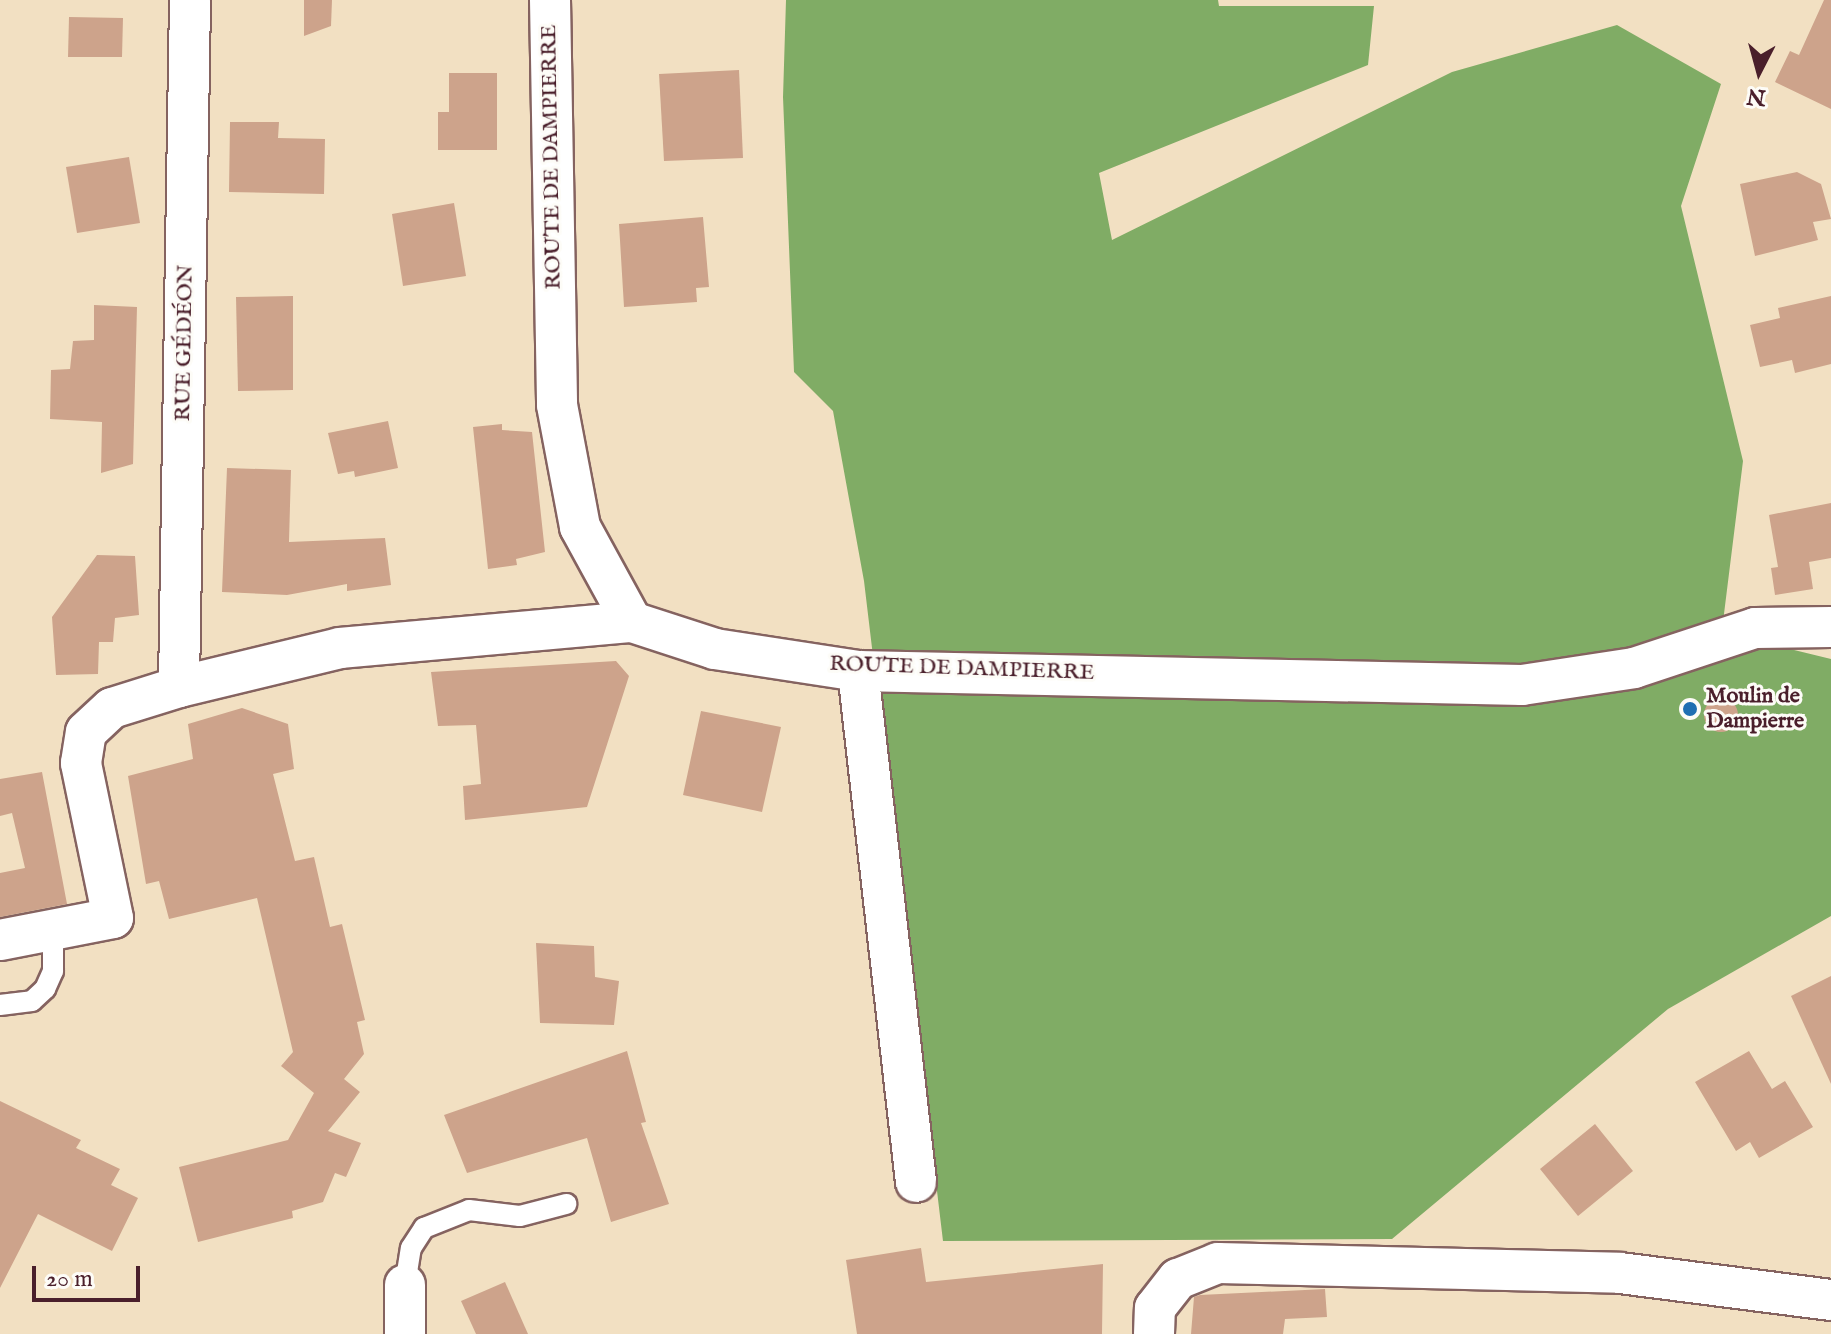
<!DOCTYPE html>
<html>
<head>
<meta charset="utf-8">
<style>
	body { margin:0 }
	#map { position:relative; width:1831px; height:1334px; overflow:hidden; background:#f2e0c2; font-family:"IM FELL English",serif }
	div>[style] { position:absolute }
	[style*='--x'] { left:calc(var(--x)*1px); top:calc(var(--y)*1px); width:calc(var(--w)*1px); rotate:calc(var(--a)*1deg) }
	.forest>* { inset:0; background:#80ac65 }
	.building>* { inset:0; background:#cda38b }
	.round { border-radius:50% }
	.roads { filter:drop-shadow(2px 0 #856360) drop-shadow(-2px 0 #856360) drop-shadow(0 2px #856360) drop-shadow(0 -2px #856360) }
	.lane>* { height:20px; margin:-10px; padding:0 10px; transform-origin:10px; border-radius:10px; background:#fff }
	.street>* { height:40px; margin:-20px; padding:0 20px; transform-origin:20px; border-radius:20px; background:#fff }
	.dots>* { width:22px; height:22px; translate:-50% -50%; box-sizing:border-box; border:4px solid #fdfcf7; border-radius:50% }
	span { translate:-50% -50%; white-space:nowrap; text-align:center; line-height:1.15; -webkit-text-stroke:6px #fdfcf7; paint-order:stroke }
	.street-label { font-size:22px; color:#4a1f2b }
	.poi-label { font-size:22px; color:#4a1f2b; font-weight:700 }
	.left { translate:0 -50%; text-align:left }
	.north { position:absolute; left:1719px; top:32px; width:80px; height:80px; -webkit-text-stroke:6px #fdfcf7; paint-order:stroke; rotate:186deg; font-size:22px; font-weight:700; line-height:32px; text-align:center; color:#4a1f2b }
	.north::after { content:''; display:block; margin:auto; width:28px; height:36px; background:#4a1f2b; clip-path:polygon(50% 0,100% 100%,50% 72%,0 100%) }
	.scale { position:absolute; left:32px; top:1266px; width:108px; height:36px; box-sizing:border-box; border:4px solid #4a1f2b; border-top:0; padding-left:10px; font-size:24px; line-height:28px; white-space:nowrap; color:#4a1f2b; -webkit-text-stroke:6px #fdfcf7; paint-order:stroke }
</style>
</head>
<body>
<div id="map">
	<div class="forest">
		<i style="clip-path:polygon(786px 0,1218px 0,1219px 6px,1374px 6px,1368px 65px,1099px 173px,1112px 240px,1452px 72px,1617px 25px,1721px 84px,1681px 206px,1743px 461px,1723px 622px,1790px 649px,1831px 659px,1831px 916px,1668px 1009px,1392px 1239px,943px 1241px,864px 581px,833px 411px,794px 372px,783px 97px)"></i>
	</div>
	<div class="building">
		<i style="clip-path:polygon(304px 0,332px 0,331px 26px,304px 36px)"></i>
		<i style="clip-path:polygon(1824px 0,1831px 0,1831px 109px,1775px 82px,1790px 51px,1799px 55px)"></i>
		<i style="clip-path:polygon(69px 17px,123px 18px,122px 57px,68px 57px)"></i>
		<i style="clip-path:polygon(739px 70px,743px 158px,664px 161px,659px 74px)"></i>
		<i style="clip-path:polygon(449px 73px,497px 73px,497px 150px,438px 150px,438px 112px,449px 112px)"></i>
		<i style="clip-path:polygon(230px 122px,279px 122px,278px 138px,325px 139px,324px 194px,229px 192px)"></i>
		<i style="clip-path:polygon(129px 157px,140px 223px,77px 233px,66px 167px)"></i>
		<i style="clip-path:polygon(1797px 172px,1821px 184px,1831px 219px,1813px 222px,1818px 240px,1755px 256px,1740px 184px)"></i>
		<i style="clip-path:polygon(454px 203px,466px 276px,403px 286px,392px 214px)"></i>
		<i style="clip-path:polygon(703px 217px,709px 287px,696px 288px,697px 302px,624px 307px,619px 224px)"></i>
		<i style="clip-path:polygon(293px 296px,293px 390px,238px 391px,236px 297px)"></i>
		<i style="clip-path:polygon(1831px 296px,1831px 364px,1795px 373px,1792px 360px,1760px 367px,1750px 325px,1780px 318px,1778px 308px)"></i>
		<i style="clip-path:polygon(94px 305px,137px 307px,133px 464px,101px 473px,102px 422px,50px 419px,51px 370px,70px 369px,73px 341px,94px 340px)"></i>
		<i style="clip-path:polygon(388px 421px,398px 468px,355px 477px,354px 471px,338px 474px,328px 433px)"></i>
		<i style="clip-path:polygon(502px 424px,502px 430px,532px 432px,545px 552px,516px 559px,517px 565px,488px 569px,473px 427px)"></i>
		<i style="clip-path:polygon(227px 468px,291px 470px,289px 542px,385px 538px,391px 585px,347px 591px,347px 584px,287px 595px,222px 592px)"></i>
		<i style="clip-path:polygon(1831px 503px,1831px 558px,1809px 562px,1813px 589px,1775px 595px,1771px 568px,1778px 567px,1769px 515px)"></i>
		<i style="clip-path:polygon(97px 555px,135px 556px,139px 615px,115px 618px,113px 642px,99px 642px,98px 674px,56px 675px,52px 617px)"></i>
		<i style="clip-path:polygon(616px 661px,629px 676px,587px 807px,465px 820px,463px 786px,481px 784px,476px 725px,438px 726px,431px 672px)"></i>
		<i class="round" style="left:1704px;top:698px;width:34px;height:34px"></i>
		<i style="clip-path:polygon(242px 708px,288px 724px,294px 769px,273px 774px,295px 861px,314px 857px,330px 927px,342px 924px,365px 1020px,357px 1022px,364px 1054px,344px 1079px,360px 1092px,328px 1131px,361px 1143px,346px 1177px,335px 1173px,323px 1202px,292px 1211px,293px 1218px,198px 1242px,179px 1167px,288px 1140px,314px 1093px,281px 1066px,293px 1052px,257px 898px,169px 919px,159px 881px,146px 884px,128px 776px,193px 759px,188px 724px)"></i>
		<i style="clip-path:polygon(701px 711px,781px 727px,762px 812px,683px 795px)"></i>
		<i style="clip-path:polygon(42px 772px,67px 904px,0 917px,0 873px,25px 868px,12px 813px,0 816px,0 779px)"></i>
		<i style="clip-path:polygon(536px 943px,594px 946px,595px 977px,619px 981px,614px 1025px,540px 1023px)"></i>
		<i style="clip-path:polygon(1831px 976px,1831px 1084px,1791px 996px)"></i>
		<i style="clip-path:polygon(627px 1051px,646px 1122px,641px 1123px,669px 1204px,611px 1222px,587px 1138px,467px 1173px,444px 1115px)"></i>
		<i style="clip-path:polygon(1749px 1051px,1772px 1089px,1785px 1081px,1813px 1127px,1759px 1158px,1750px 1142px,1736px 1151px,1695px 1082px)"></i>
		<i style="clip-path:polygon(0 1101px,81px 1140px,76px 1148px,120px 1169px,111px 1185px,138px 1198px,112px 1251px,38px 1214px,0 1288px)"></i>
		<i style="clip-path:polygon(1595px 1124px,1633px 1171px,1578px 1216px,1540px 1169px)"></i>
		<i style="clip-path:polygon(921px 1248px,926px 1282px,1103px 1264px,1102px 1334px,857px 1334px,846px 1260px)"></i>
		<i style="clip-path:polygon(505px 1282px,528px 1334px,476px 1334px,461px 1301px)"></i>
		<i style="clip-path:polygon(1325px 1289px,1327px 1317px,1285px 1319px,1283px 1334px,1191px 1334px,1194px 1297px,1200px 1295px)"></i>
	</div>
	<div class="roads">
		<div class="lane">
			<i style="--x:0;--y:1005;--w:32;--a:-7"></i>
			<i style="--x:32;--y:1001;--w:18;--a:-43"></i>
			<i style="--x:45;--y:989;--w:20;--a:-66"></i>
			<i style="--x:53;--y:971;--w:41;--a:-90"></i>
			<i style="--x:405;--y:1285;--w:37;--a:-81"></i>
			<i style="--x:411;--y:1248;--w:24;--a:-57"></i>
			<i style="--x:424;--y:1228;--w:48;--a:-21.8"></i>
			<i style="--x:469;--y:1210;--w:51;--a:6.7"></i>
			<i style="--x:520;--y:1216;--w:48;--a:-14.6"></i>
		</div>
		<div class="street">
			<i style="--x:190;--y:0;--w:687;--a:90.92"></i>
			<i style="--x:179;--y:687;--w:166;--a:-13.6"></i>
			<i style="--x:340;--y:648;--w:293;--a:-5.1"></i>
			<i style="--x:550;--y:0;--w:405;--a:89"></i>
			<i style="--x:557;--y:405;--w:124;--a:79.3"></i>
			<i style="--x:580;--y:527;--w:108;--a:61.3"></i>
			<i style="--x:632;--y:622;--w:87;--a:18"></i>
			<i style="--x:715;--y:649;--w:145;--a:8.7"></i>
			<i style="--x:858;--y:671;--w:664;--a:1.21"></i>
			<i style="--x:1522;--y:685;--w:113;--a:-8.6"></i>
			<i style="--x:1634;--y:668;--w:127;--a:-18.3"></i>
			<i style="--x:1755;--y:628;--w:76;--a:-0.8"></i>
			<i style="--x:858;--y:671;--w:514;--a:83.52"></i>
			<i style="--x:0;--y:940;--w:115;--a:-11"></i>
			<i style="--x:113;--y:918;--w:158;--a:-101.7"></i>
			<i style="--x:81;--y:763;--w:31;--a:-81"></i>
			<i style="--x:86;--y:732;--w:35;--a:-43"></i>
			<i style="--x:112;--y:708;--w:70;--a:-17.4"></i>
			<i style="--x:405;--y:1285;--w:49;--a:90"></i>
			<i style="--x:1154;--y:1334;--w:26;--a:-88"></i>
			<i style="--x:1155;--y:1308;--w:37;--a:-52"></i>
			<i style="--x:1178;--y:1279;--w:43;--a:-21.8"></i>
			<i style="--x:1218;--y:1263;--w:402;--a:1.4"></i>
			<i style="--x:1620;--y:1273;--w:213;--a:7.3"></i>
		</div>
	</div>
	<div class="dots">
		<i style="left:1690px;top:709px;background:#1f6fb2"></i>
	</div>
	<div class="street-label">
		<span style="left:552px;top:157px;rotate:-91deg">ROUTE DE DAMPIERRE</span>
		<span style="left:185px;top:343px;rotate:-89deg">RUE GÉDÉON</span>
		<span style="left:962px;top:669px;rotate:2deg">ROUTE DE DAMPIERRE</span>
	</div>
	<div class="poi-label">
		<span class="left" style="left:1706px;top:709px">Moulin de<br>Dampierre</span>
	</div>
	<div class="north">N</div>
	<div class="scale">20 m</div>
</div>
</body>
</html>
